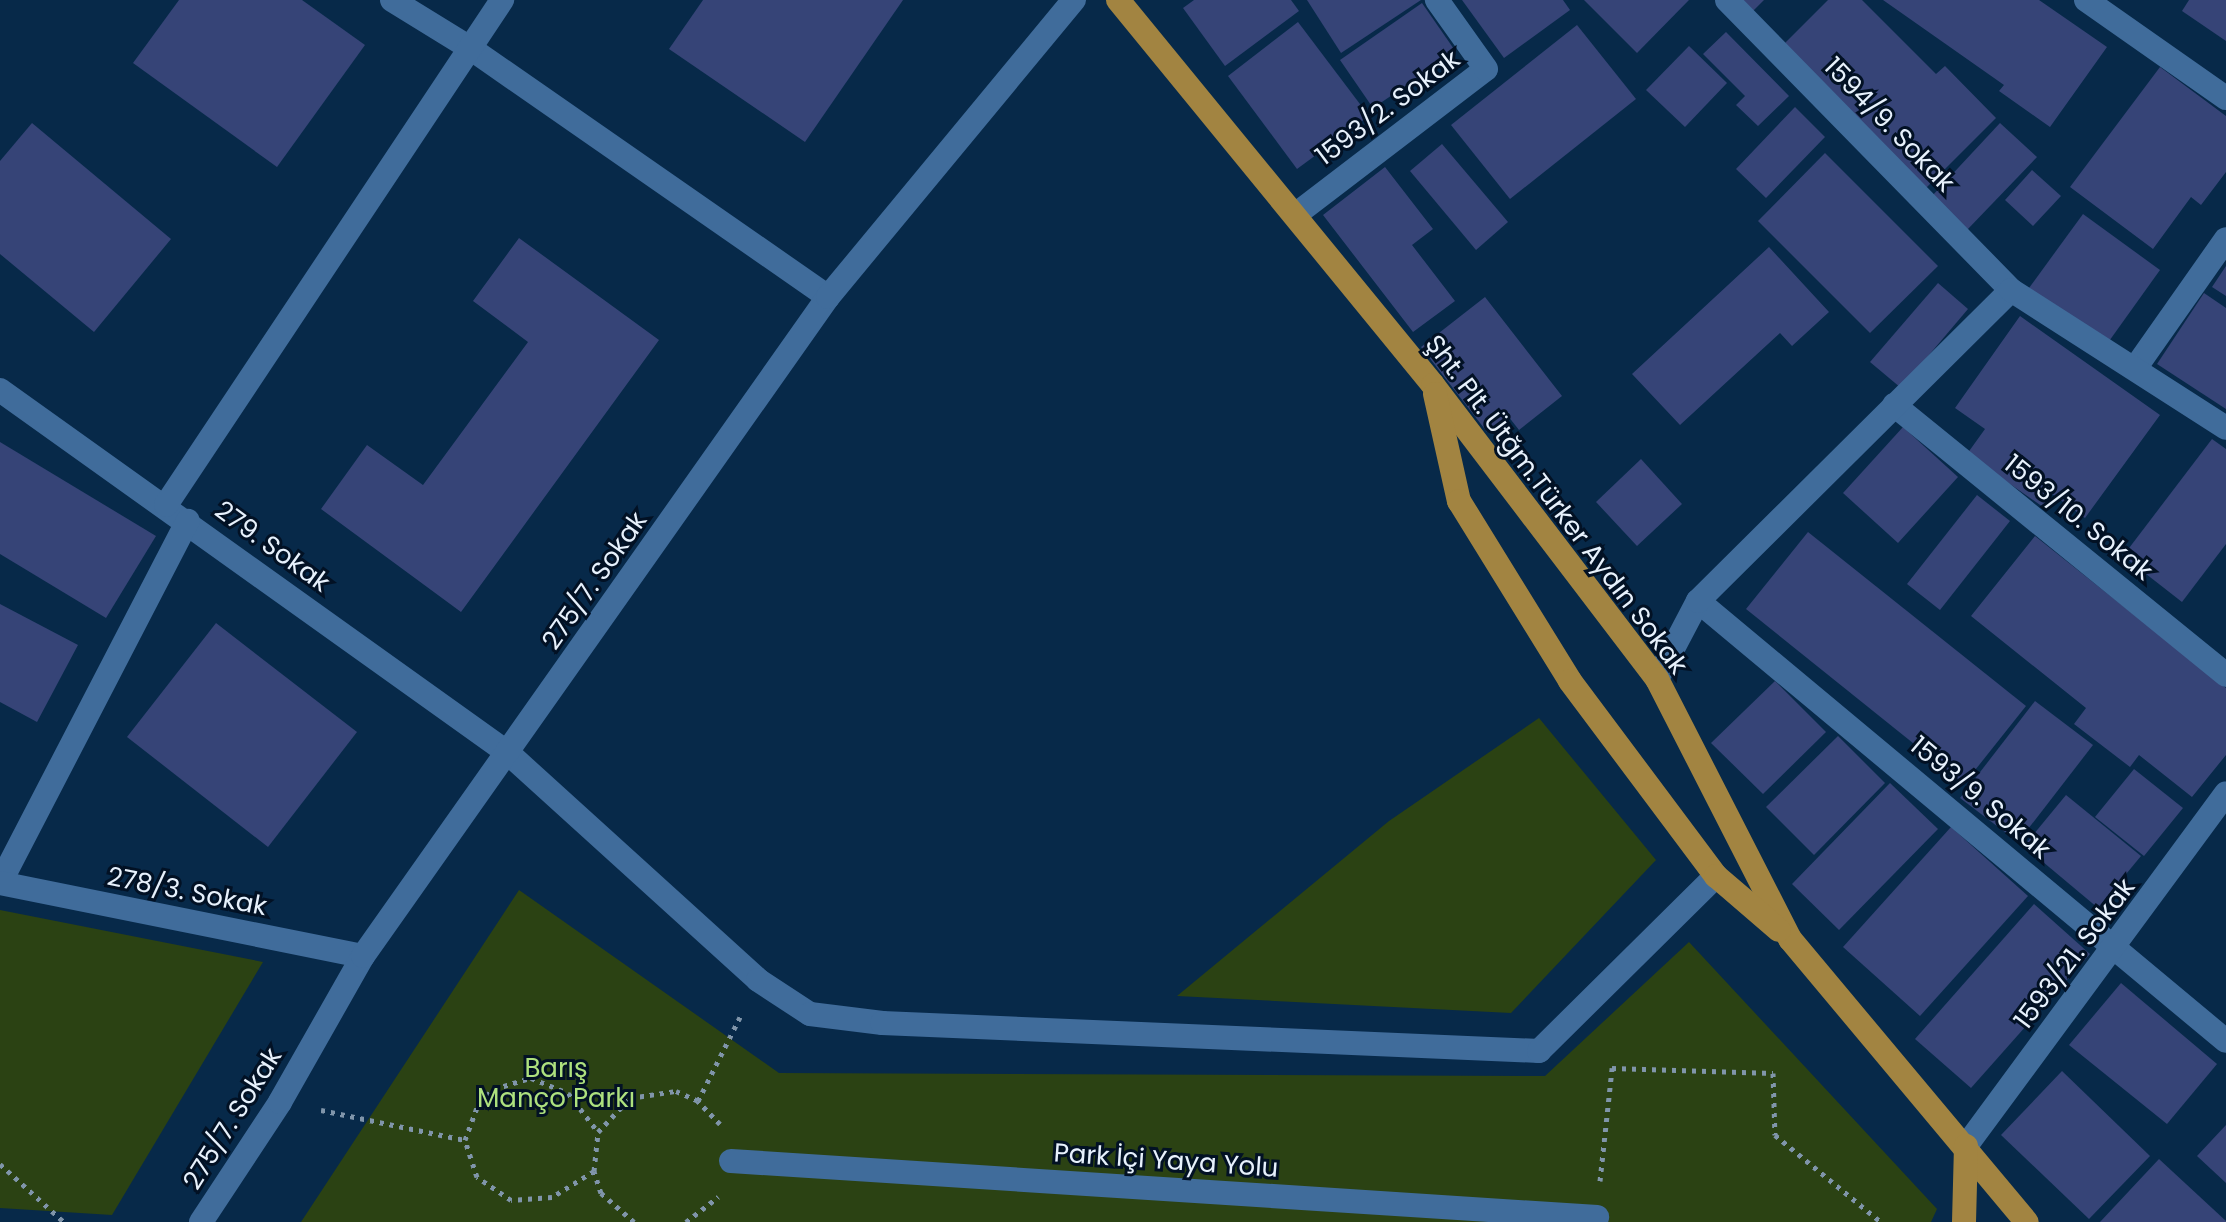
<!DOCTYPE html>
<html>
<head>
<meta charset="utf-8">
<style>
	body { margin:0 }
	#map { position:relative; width:2226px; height:1222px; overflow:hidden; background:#072949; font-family:Poppins,sans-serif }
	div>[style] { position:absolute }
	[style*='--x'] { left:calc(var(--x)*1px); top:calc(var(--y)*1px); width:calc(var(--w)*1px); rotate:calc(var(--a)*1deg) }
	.green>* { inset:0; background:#2b4213 }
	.building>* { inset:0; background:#364477 }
	.path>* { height:5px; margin-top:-2.5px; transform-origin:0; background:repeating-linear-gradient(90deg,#8095aa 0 4px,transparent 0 10px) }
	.minor>* { height:24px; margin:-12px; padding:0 12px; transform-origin:12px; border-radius:12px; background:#406c9b }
	.major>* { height:24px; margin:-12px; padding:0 12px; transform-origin:12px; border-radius:12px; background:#a28441 }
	span { translate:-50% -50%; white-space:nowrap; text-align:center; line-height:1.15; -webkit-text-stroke:6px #021124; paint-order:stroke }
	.street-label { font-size:26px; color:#e7f1fc }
	.park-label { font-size:26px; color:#aee17e }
</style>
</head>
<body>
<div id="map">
	<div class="green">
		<i style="clip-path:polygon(1539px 718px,1656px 860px,1511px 1013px,1177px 996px,1389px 821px)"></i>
		<i style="clip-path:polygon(519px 890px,779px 1073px,1545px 1076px,1689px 942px,1937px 1209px,1931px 1222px,301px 1222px)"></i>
		<i style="clip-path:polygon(0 910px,263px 962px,112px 1215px,0 1208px)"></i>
	</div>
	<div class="building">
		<i style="clip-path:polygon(179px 0,302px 0,365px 45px,277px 167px,133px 63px)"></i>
		<i style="clip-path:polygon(703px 0,903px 0,805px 142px,669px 49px)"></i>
		<i style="clip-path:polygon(1194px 0,1291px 0,1299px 11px,1225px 66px,1183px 8px)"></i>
		<i style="clip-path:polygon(1307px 0,1421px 0,1341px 53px)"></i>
		<i style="clip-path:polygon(1462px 0,1563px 0,1570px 10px,1504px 58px)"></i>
		<i style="clip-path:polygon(1584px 0,1689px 0,1637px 53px)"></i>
		<i style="clip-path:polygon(1742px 0,1764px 0,1753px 11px)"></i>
		<i style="clip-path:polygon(1828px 0,1862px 0,1936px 74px,1945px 66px,1996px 118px,1926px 188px,1783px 45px)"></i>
		<i style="clip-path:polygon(1883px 0,2039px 0,2107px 47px,2050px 127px,1999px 91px,2004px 85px)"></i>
		<i style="clip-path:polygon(2189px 0,2226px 0,2226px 41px,2182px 11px)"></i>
		<i style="clip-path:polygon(1422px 3px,1456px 52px,1373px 108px,1340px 60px)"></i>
		<i style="clip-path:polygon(1298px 22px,1369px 116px,1297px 169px,1228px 76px)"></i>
		<i style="clip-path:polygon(1577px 25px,1636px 99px,1510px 199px,1451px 125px)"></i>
		<i style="clip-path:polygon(1726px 32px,1789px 96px,1758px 126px,1736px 105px,1745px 96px,1703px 54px)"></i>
		<i style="clip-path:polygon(1689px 46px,1727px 83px,1685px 127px,1646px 90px)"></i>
		<i style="clip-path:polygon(2160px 67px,2226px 116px,2226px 172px,2201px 205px,2191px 197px,2153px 249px,2070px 187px)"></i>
		<i style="clip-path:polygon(1795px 107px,1825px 137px,1766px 198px,1736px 169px)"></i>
		<i style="clip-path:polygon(32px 123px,171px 239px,94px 332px,0 254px,0 161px)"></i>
		<i style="clip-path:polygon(2000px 123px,2037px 157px,1967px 230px,1931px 197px)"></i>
		<i style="clip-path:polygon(1442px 144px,1508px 222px,1476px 250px,1410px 171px)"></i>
		<i style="clip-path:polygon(1825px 153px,1938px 266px,1870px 333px,1758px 221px)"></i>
		<i style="clip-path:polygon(1385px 167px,1433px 229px,1412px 245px,1455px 301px,1413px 332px,1323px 215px)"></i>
		<i style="clip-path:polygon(2032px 170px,2061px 196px,2033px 226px,2005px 200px)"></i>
		<i style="clip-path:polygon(2083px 214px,2160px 270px,2107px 344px,2029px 288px)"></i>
		<i style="clip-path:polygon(519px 238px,659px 340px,461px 612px,321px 509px,367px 445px,423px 485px,528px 342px,473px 301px)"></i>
		<i style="clip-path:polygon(1769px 247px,1829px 312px,1792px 346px,1780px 333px,1680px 425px,1632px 374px)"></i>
		<i style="clip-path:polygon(2226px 266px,2226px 296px,2212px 287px)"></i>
		<i style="clip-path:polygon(1938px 283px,1968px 309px,1901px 388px,1870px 362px)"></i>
		<i style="clip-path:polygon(2204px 293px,2226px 308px,2226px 409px,2157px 364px)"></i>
		<i style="clip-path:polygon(1485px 297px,1562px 396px,1519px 430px,1508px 416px,1487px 432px,1421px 347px)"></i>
		<i style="clip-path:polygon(2020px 316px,2160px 415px,2085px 518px,2052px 494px,2043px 507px,1967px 454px,1985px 429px,1955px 408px)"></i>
		<i style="clip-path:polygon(1903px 427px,1958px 477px,1898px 543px,1843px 493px)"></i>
		<i style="clip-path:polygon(2212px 439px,2226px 449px,2226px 544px,2182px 602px,2123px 556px)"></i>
		<i style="clip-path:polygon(0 442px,156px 536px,106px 618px,0 554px)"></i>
		<i style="clip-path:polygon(1641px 459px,1682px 504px,1637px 546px,1596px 502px)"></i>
		<i style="clip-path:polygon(1977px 495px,2010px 521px,1940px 610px,1907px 584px)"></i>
		<i style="clip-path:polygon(1808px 532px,2026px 706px,1964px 784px,1746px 609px)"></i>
		<i style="clip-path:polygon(2035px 536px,2226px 688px,2226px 755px,2192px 797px,2139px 755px,2130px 767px,2074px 724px,2086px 708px,1971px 616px)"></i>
		<i style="clip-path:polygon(0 604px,78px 645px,37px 722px,0 702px)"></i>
		<i style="clip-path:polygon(216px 623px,357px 732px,268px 847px,127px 737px)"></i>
		<i style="clip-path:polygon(1775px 681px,1826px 732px,1763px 794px,1711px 743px)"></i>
		<i style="clip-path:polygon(2035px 701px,2093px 745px,2018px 842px,1960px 798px)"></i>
		<i style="clip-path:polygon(1838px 736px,1885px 783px,1814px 855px,1766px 807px)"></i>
		<i style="clip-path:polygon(2134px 769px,2183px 808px,2144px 856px,2095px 817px)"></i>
		<i style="clip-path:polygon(1890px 783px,1938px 829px,1839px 930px,1792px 884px)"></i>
		<i style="clip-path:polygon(2066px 795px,2141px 856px,2098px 908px,2024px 846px)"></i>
		<i style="clip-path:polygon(1951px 827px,2028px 896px,1920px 1016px,1843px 947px)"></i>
		<i style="clip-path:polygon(2034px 904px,2090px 954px,1971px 1088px,1915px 1039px)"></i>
		<i style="clip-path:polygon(2121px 983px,2217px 1064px,2167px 1124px,2069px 1045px)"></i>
		<i style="clip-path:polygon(2062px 1071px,2150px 1156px,2089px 1219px,2001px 1135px)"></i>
		<i style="clip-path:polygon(2226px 1125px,2226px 1183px,2197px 1156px)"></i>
		<i style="clip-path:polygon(2159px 1159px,2226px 1221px,2226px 1222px,2100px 1222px)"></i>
	</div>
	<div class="path">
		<i style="--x:321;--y:1110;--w:147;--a:11.8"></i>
		<i style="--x:720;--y:1124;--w:32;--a:-134"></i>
		<i style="--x:698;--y:1101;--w:94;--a:-63.4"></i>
		<i style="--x:0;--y:1164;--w:86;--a:42.2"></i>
		<i style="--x:594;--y:1171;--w:49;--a:148.2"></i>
		<i style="--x:552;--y:1197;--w:41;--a:175.8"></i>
		<i style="--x:511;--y:1200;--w:41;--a:-145.9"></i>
		<i style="--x:477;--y:1177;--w:39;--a:-108"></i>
		<i style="--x:465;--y:1140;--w:40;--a:-69.8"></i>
		<i style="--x:479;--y:1102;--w:20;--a:-41"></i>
		<i style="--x:494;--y:1089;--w:39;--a:-17"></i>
		<i style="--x:531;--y:1078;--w:40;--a:22"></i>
		<i style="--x:568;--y:1093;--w:49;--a:52.4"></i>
		<i style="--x:1600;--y:1181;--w:114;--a:-83.9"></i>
		<i style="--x:1612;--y:1068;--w:161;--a:1.8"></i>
		<i style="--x:1773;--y:1073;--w:62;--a:88.2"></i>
		<i style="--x:1775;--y:1135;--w:137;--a:39.4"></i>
		<i style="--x:634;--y:1222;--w:44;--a:-138.7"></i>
		<i style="--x:601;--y:1193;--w:23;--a:-108"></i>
		<i style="--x:594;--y:1171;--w:39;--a:-84"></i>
		<i style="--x:598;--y:1132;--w:47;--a:-46.7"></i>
		<i style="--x:630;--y:1098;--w:47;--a:-8.7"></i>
		<i style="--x:676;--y:1091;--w:24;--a:24"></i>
		<i style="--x:686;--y:1222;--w:41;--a:-38"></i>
	</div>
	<div class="minor">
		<i style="--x:392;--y:0;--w:92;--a:31.6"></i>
		<i style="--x:470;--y:48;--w:436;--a:34.8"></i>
		<i style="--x:1727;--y:0;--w:406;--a:45.6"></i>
		<i style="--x:2086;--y:0;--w:171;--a:35"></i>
		<i style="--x:1295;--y:215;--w:240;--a:-37.4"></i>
		<i style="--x:1486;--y:69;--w:85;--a:-125.4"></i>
		<i style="--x:2136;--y:367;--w:156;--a:-54.9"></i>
		<i style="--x:0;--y:390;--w:624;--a:35.55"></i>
		<i style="--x:508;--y:753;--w:338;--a:42.2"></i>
		<i style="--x:758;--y:980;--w:62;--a:33.2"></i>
		<i style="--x:810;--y:1014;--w:73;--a:7.1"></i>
		<i style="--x:882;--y:1023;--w:658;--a:2.44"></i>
		<i style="--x:1539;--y:1051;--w:249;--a:-44.7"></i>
		<i style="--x:1894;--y:405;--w:428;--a:39.1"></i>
		<i style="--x:166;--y:505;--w:607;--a:-56.36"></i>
		<i style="--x:1698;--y:601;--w:687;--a:39.81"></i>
		<i style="--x:1657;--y:679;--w:88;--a:-62.3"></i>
		<i style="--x:1698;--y:601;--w:441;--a:-44.8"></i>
		<i style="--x:2011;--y:290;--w:255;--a:32.7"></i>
		<i style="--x:0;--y:883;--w:408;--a:-62.6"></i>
		<i style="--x:0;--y:883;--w:370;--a:11.4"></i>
		<i style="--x:1966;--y:1146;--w:438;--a:-53.6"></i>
		<i style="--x:731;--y:1161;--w:868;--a:3.7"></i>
		<i style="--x:201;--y:1222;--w:144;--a:-56.6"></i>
		<i style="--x:280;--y:1102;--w:168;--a:-60.4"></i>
		<i style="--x:363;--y:956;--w:807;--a:-54.79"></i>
		<i style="--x:828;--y:297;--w:386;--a:-50.4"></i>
	</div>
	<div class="major">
		<i style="--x:1118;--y:0;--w:497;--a:50.7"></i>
		<i style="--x:1433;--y:385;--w:370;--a:52.7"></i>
		<i style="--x:1657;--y:679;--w:292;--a:62.9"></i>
		<i style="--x:1790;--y:939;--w:369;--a:50.1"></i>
		<i style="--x:1435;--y:394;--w:110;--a:77.4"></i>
		<i style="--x:1459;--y:501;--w:211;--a:58.3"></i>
		<i style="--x:1570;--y:681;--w:244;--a:53.2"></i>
		<i style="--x:1716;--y:876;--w:83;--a:40.6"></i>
		<i style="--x:1964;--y:1222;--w:76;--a:-88.5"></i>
	</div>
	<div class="street-label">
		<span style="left:1388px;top:108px;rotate:-37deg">1593/2. Sokak</span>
		<span style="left:1889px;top:125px;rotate:46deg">1594/9. Sokak</span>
		<span style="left:1556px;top:505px;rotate:53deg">Şht. Plt. Ütğm.Türker Aydın Sokak</span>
		<span style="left:2078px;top:518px;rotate:39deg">1593/10. Sokak</span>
		<span style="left:272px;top:547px;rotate:36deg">279. Sokak</span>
		<span style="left:595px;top:581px;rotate:-55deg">275/7. Sokak</span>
		<span style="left:1980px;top:798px;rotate:40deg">1593/9. Sokak</span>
		<span style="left:187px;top:892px;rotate:11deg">278/3. Sokak</span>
		<span style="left:2075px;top:954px;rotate:-53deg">1593/21. Sokak</span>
		<span style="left:233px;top:1119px;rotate:-58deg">275/7. Sokak</span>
		<span style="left:1166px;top:1161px;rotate:4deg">Park İçi Yaya Yolu</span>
	</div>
	<div class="park-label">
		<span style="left:556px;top:1084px">Barış<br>Manço Parkı</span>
	</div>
</div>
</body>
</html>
